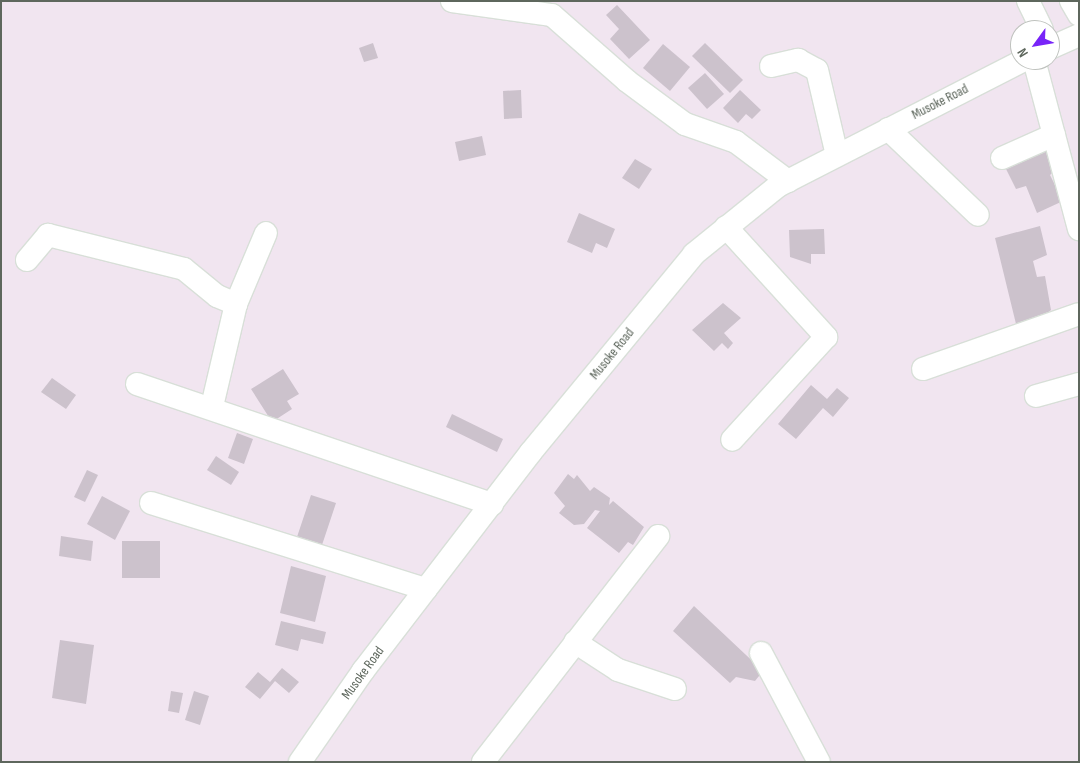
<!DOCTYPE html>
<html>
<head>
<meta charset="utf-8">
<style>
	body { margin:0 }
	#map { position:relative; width:1080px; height:763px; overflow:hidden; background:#f1e5f0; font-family:"Sofia Sans Condensed",sans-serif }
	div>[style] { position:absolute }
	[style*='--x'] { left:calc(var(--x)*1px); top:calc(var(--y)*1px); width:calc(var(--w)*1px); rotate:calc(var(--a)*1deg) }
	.building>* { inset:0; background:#ccc2cc }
	.roads { filter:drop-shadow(1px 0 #d8dfd8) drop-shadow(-1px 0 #d8dfd8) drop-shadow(0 1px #d8dfd8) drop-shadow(0 -1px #d8dfd8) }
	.minor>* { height:22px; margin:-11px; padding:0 11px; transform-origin:11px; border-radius:11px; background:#fff }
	span { translate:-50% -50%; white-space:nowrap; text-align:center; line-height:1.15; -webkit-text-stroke:5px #fff; paint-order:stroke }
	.street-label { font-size:14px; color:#5e675d }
	.frame { position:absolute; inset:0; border:2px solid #5e675d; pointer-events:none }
	.north { position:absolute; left:1010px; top:20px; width:50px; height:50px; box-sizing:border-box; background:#fff; border:1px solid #bfc2be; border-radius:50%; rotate:238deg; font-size:14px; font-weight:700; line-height:20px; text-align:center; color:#5e675d }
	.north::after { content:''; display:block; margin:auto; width:18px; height:22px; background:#7824f8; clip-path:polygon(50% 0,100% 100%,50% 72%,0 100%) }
</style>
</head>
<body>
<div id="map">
	<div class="building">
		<i style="clip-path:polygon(617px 5px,650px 40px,629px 59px,610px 39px,619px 29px,606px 15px)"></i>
		<i style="clip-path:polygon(373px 43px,378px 58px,364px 62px,359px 48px)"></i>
		<i style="clip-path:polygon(705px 43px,743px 80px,730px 93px,692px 56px)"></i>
		<i style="clip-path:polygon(663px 44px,690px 67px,670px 91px,643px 68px)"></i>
		<i style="clip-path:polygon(705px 73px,724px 94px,707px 109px,688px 88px)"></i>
		<i style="clip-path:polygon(521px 90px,522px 118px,504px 119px,503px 91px)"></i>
		<i style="clip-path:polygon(740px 90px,761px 110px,752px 119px,746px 114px,738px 123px,723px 108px)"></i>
		<i style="clip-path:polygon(482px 136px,486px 155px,459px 161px,455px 142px)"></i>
		<i style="clip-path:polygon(1052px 144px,1057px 168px,1050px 175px,1063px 201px,1037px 213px,1026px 186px,1016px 189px,1004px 165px)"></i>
		<i style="clip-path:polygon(635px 159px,652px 169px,639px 189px,622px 178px)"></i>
		<i style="clip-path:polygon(579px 213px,615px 229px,607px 248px,596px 243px,592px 253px,567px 242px)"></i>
		<i style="clip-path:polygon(1040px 226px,1047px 255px,1033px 261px,1037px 277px,1045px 276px,1051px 310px,1037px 322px,1017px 328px,995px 238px)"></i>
		<i style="clip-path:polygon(824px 229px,825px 254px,811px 254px,811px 264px,790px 257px,789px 230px)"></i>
		<i style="clip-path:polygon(723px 303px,741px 318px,724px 333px,733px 343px,728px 349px,722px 343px,714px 351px,692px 330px)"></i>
		<i style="clip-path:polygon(283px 369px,299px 394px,287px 401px,292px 409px,272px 422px,251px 389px)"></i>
		<i style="clip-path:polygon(52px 378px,76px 395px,66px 409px,41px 392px)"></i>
		<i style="clip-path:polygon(811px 385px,827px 399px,837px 388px,849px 398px,833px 417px,823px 408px,796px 439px,778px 424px)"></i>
		<i style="clip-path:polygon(452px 414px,503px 439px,497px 452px,446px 427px)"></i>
		<i style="clip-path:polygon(237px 433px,253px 439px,244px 464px,228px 458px)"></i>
		<i style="clip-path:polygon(216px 456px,239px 472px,231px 485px,207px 470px)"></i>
		<i style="clip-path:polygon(87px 470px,98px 475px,85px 502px,74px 497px)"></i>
		<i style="clip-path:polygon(568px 474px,574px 479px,577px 475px,590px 491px,594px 487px,610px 498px,609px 505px,613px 501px,644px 527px,633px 545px,628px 542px,619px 553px,587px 528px,600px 511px,595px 510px,584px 524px,574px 525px,559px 513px,565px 506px,554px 493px)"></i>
		<i style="clip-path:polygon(311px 495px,336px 503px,322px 545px,297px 537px)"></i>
		<i style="clip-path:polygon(102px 496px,130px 511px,115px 540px,87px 524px)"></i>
		<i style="clip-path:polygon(61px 536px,93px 541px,91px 561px,59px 556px)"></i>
		<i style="clip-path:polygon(122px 541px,160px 541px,160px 578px,122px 578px)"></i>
		<i style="clip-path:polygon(291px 566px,326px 576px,315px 622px,280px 613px)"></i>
		<i style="clip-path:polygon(694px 606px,763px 671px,755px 681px,736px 677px,730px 683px,673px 631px)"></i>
		<i style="clip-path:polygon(281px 621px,326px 632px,323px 644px,301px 639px,298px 651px,275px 645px)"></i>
		<i style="clip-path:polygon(60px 640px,94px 645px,86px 704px,52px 698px)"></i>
		<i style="clip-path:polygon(282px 668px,299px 682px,289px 693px,275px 681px,260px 699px,245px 687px,258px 672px,270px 682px)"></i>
		<i style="clip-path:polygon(171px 691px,183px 693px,179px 713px,168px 711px)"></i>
		<i style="clip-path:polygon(194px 691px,209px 696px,200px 725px,185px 720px)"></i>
	</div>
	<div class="roads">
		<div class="minor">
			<i style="--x:452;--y:1;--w:101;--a:8"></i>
			<i style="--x:552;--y:15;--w:100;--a:41.3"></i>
			<i style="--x:627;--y:81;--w:72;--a:36.6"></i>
			<i style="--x:685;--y:124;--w:54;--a:19.4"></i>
			<i style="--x:736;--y:142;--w:65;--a:36.9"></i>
			<i style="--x:1028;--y:1;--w:32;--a:64"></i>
			<i style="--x:1071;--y:1;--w:16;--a:60"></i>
			<i style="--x:1050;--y:48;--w:32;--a:-24"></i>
			<i style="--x:1034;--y:60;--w:175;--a:75.1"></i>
			<i style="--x:771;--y:66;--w:28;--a:-13"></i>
			<i style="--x:798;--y:60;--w:21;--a:28"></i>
			<i style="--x:817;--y:70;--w:87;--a:76.8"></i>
			<i style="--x:888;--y:129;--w:124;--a:43.7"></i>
			<i style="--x:1002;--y:158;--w:57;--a:-23.9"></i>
			<i style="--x:726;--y:227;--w:149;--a:47.7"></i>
			<i style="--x:826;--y:337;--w:139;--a:132.4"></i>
			<i style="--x:27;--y:260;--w:33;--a:-50"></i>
			<i style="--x:48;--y:235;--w:140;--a:14"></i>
			<i style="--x:184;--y:269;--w:43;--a:39.3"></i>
			<i style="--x:217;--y:296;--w:21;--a:23"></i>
			<i style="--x:236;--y:304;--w:105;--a:103.2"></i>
			<i style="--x:236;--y:304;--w:77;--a:-67.1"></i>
			<i style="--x:923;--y:369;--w:165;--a:-19.4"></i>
			<i style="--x:137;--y:384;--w:375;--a:18.7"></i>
			<i style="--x:1036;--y:396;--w:45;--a:-15.6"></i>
			<i style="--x:151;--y:503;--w:288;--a:17.4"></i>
			<i style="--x:575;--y:642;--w:51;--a:33.1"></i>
			<i style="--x:618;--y:670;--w:60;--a:18.4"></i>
			<i style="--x:761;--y:653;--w:123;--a:62"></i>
			<i style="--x:300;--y:762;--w:111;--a:-55.3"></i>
			<i style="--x:363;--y:671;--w:276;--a:-52.5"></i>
			<i style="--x:531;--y:452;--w:256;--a:-50.5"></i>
			<i style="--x:694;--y:254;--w:108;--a:-39"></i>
			<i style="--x:778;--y:186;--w:276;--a:-27.1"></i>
			<i style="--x:483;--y:762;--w:286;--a:-52.2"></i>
		</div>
	</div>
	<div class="street-label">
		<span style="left:940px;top:102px;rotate:-27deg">Musoke Road</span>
		<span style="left:612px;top:354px;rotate:-51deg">Musoke Road</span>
		<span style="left:363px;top:673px;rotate:-54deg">Musoke Road</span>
	</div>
	<div class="frame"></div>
	<div class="north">N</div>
</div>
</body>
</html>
